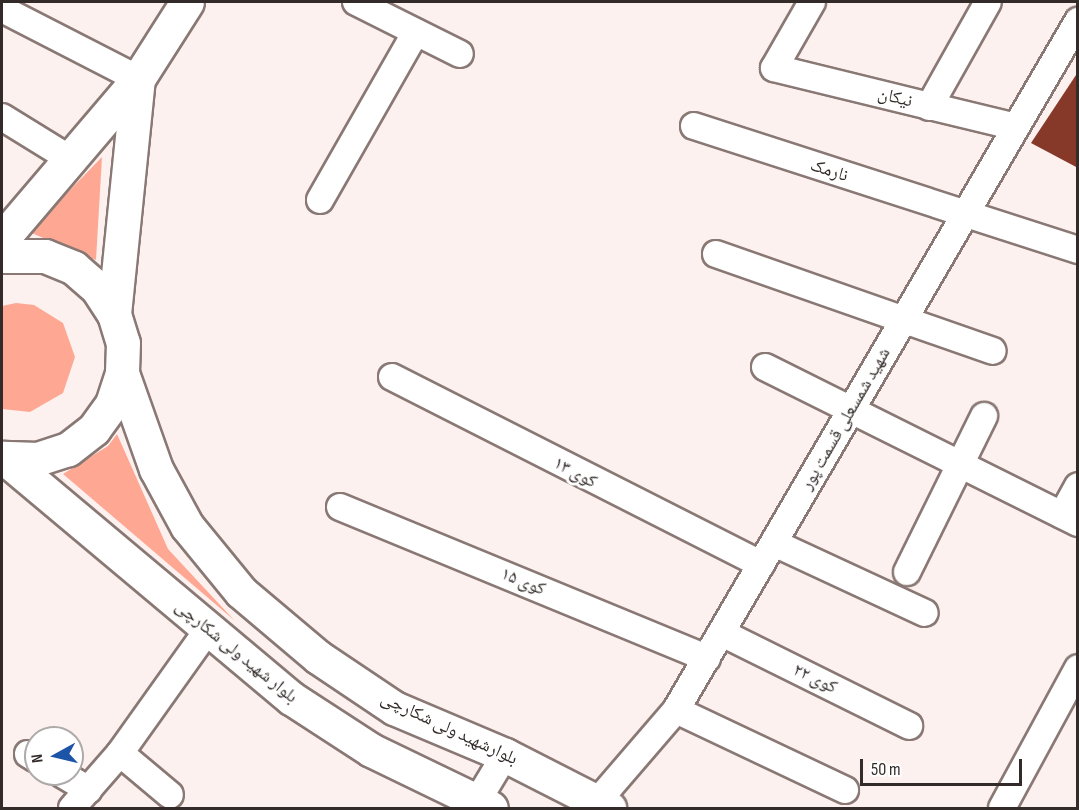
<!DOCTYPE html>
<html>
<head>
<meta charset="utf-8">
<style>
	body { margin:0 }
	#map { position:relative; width:1079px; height:810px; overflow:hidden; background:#fcf1ee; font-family:"Sofia Sans Condensed","Noto Naskh Arabic",sans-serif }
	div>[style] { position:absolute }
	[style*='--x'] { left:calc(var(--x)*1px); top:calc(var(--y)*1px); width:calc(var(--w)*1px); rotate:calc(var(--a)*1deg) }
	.green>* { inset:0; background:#fea894 }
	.building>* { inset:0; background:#863929 }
	.roads { filter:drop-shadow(2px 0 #897874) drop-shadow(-2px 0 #897874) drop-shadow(0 2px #897874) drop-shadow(0 -2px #897874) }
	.street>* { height:26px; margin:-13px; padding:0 13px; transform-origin:13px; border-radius:13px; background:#fff }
	.secondary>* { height:33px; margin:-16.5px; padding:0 16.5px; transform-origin:16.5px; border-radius:16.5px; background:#fff }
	span { translate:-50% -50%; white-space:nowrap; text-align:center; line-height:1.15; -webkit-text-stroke:6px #fff; paint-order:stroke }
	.street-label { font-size:18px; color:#322b29 }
	.frame { position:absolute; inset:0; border:3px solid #322b29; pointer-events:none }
	.north { position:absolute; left:24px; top:726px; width:60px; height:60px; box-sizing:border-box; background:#fff; border:2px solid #adaaa9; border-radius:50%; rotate:262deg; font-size:16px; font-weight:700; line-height:24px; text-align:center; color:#322b29 }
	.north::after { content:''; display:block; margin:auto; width:21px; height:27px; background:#1c55a7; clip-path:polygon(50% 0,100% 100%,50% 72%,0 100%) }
	.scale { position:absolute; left:860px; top:759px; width:162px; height:27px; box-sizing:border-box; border:3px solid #322b29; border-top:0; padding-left:8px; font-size:18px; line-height:21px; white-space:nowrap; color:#322b29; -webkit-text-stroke:4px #fff; paint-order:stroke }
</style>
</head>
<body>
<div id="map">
	<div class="green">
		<i style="clip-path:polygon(102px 157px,96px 260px,29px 232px)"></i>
		<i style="clip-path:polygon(16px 303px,34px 305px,63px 323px,75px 357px,63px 393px,30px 412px,2px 409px,2px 306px)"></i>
		<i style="clip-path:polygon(117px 434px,168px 549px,234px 620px,63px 474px,108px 446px)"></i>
	</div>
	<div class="building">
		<i style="clip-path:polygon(1078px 72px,1078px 168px,1031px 143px)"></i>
	</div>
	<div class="roads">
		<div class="street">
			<i style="--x:356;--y:2;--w:116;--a:26.6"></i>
			<i style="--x:812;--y:2;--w:76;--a:119.9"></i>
			<i style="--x:774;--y:68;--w:249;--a:13.7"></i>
			<i style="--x:2;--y:9;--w:153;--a:27.2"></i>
			<i style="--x:929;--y:107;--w:120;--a:-60.7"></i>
			<i style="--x:2;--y:117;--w:80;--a:31.7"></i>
			<i style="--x:694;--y:126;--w:404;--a:17.9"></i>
			<i style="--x:320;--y:200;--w:193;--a:-60.3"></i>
			<i style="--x:716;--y:254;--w:293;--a:19.3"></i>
			<i style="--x:765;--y:367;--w:350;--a:26.5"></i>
			<i style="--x:392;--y:377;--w:414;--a:26.9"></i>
			<i style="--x:340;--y:507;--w:397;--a:22.4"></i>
			<i style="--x:1062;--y:515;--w:33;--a:-61"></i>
			<i style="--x:774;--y:543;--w:166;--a:24.9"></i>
			<i style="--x:907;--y:572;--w:174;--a:-63.7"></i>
			<i style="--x:722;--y:633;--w:209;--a:26.4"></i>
			<i style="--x:676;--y:710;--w:187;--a:25.3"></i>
			<i style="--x:120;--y:753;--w:65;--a:40"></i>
			<i style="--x:28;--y:754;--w:9;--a:32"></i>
			<i style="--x:62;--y:774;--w:31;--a:31"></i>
			<i style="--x:596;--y:803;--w:123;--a:-49.3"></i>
			<i style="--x:676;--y:710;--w:798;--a:-59.74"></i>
			<i style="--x:72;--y:808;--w:73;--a:-48.9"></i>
			<i style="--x:120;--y:753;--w:150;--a:-54.5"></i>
			<i style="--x:473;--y:808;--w:62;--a:-58.9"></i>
			<i style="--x:1002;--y:808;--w:159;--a:-61.5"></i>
		</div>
		<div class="secondary">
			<i style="--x:2;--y:239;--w:210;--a:-49.6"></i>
			<i style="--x:138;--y:79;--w:91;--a:-57.5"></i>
			<i style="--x:2;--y:256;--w:43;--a:0"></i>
			<i style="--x:45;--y:256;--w:31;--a:22"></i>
			<i style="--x:74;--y:268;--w:30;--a:41"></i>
			<i style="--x:97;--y:288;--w:31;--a:57"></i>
			<i style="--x:114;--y:314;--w:30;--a:73"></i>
			<i style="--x:123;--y:343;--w:30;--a:92"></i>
			<i style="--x:122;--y:373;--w:33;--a:108"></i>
			<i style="--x:112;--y:404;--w:31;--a:126"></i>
			<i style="--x:94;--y:429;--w:33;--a:142"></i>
			<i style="--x:68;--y:449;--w:32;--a:162"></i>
			<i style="--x:38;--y:459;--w:36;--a:-178"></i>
			<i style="--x:114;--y:314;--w:236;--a:-84.2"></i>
			<i style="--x:122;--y:373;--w:102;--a:70.5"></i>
			<i style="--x:156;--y:469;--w:65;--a:61.5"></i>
			<i style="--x:187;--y:526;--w:85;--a:50.7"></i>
			<i style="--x:241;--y:592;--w:101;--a:40.2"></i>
			<i style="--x:318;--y:657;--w:92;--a:33.9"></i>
			<i style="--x:394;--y:708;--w:121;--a:22.9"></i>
			<i style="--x:505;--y:755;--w:117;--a:27"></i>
			<i style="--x:6;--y:459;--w:372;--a:40"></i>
			<i style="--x:291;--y:698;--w:95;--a:33"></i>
			<i style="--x:371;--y:750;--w:133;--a:25.8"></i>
		</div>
	</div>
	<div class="street-label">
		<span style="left:895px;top:98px;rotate:14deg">نیکان</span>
		<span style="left:829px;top:171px;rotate:18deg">نارمک</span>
		<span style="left:846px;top:419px;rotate:-60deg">شهید شمسعلی قسمت پور</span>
		<span style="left:575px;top:473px;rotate:28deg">کوی ۱۳</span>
		<span style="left:523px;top:582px;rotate:22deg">کوی ۱۵</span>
		<span style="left:236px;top:652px;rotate:39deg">بلوار شهید ولی شکارچی</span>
		<span style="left:815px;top:679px;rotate:26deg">کوی ۲۲</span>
		<span style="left:449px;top:729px;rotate:25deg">بلوارشهید ولی شکارچی</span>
	</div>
	<div class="frame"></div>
	<div class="north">N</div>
	<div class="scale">50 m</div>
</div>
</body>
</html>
